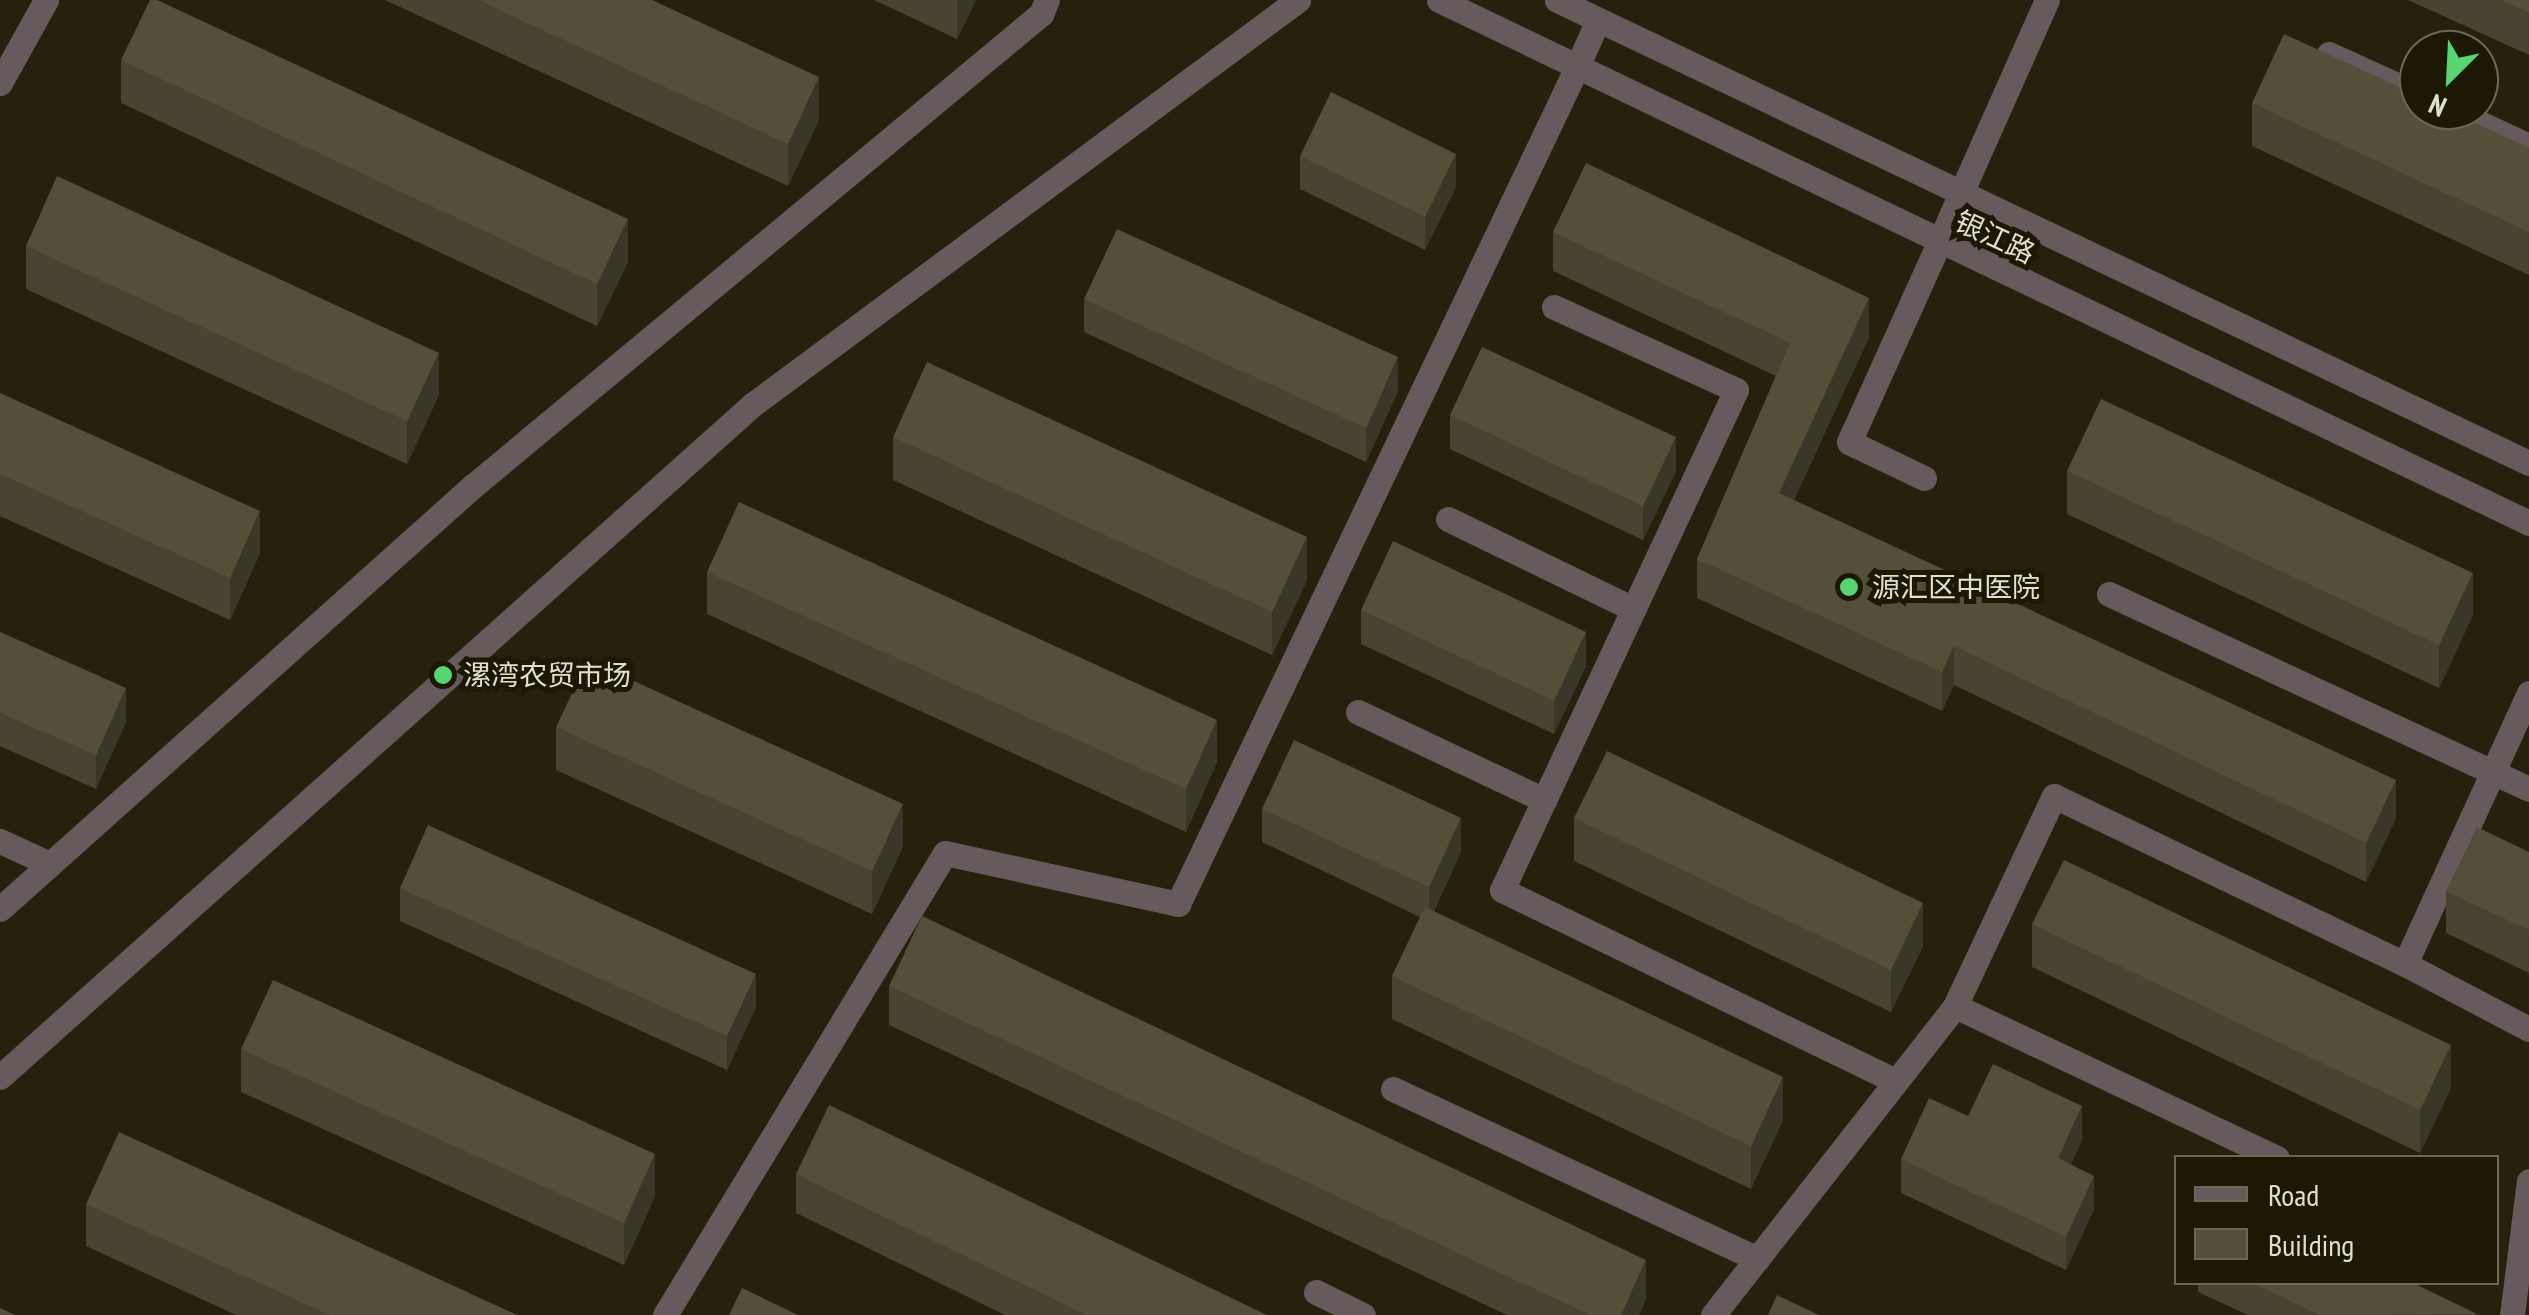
<!DOCTYPE html>
<html>
<head>
<meta charset="utf-8">
<style>
	body { margin:0 }
	#map { position:relative; width:2529px; height:1315px; overflow:hidden; background:#25210c; font-family:"PT Sans Narrow","Noto Sans SC",sans-serif }
	div>[style] { position:absolute }
	[style*='--x'] { left:calc(var(--x)*1px); top:calc(var(--y)*1px); width:calc(var(--w)*1px); rotate:calc(var(--a)*1deg) }
	.minor>* { height:25px; margin:-12.5px; padding:0 12.5px; transform-origin:12.5px; border-radius:12.5px; background:#665a5c }
	.tertiary>* { height:25px; margin:-12.5px; padding:0 12.5px; transform-origin:12.5px; border-radius:12.5px; background:#665a5c }
	.wall>* { inset:0; background:#484431 }
	.shaded-wall>* { inset:0; background:#3b3728 }
	.building>* { inset:0; background:#544f39 }
	.dots>* { width:28px; height:28px; translate:-50% -50%; box-sizing:border-box; border:5px solid #1c1804; border-radius:50% }
	span { translate:-50% -50%; white-space:nowrap; text-align:center; line-height:1.15; -webkit-text-stroke:10px #1c1804; paint-order:stroke }
	.street-label { font-size:28px; color:#e1dfd2 }
	.poi-label { font-size:28px; color:#e1dfd2 }
	.left { translate:0 -50%; text-align:left }
	.legend { position:absolute; left:2174px; top:1155px; width:325px; height:130px; box-sizing:border-box; background:#1c1804; border:2px solid #6b6856; margin:0; padding:12px 18px; list-style:none; font-size:30px; color:#e1dfd2 }
	.legend li { display:flex; align-items:center; gap:20px; height:50px }
	.legend b { width:50px; border:2px solid #6b6856 }
	.north { position:absolute; left:2399px; top:30px; width:100px; height:100px; box-sizing:border-box; background:#1c1804; border:2px solid #6b6856; border-radius:50%; rotate:204deg; font-size:28px; font-weight:700; line-height:40px; text-align:center; color:#e1dfd2 }
	.north::after { content:''; display:block; margin:auto; width:35px; height:45px; background:#58d570; clip-path:polygon(50% 0,100% 100%,50% 72%,0 100%) }
</style>
</head>
<body>
<div id="map">
	<div class="minor">
		<i style="--x:2329;--y:54;--w:99;--a:24.5"></i>
		<i style="--x:2452;--y:110;--w:85;--a:25.1"></i>
		<i style="--x:1961;--y:193;--w:211;--a:-66"></i>
		<i style="--x:1554;--y:307;--w:200;--a:24.5"></i>
		<i style="--x:1736;--y:390;--w:552;--a:115.08"></i>
		<i style="--x:1502;--y:890;--w:438;--a:25.9"></i>
		<i style="--x:1924;--y:478;--w:83;--a:-154.4"></i>
		<i style="--x:1849;--y:442;--w:218;--a:-65.7"></i>
		<i style="--x:1448;--y:519;--w:206;--a:25.9"></i>
		<i style="--x:2109;--y:594;--w:463;--a:24.9"></i>
		<i style="--x:2529;--y:693;--w:298;--a:114.6"></i>
		<i style="--x:2405;--y:964;--w:140;--a:27.7"></i>
		<i style="--x:1358;--y:712;--w:206;--a:25.3"></i>
		<i style="--x:0;--y:841;--w:55;--a:24.7"></i>
		<i style="--x:0;--y:909;--w:635;--a:-41.81"></i>
		<i style="--x:473;--y:486;--w:739;--a:-39.73"></i>
		<i style="--x:1041;--y:14;--w:15;--a:-67"></i>
		<i style="--x:1955;--y:1006;--w:356;--a:25.3"></i>
		<i style="--x:0;--y:1077;--w:1009;--a:-41.78"></i>
		<i style="--x:752;--y:405;--w:680;--a:-36.57"></i>
		<i style="--x:1393;--y:1089;--w:402;--a:25"></i>
		<i style="--x:1316;--y:1292;--w:52;--a:26.1"></i>
		<i style="--x:665;--y:1315;--w:540;--a:-58.78"></i>
		<i style="--x:945;--y:853;--w:239;--a:12.3"></i>
		<i style="--x:1178;--y:904;--w:927;--a:-64.51"></i>
		<i style="--x:1713;--y:1315;--w:392;--a:-51.9"></i>
		<i style="--x:1955;--y:1006;--w:232;--a:-64.8"></i>
		<i style="--x:2054;--y:796;--w:389;--a:25.6"></i>
		<i style="--x:2512;--y:1315;--w:135;--a:-82.8"></i>
	</div>
	<div class="tertiary">
		<i style="--x:1439;--y:0;--w:1209;--a:25.63"></i>
		<i style="--x:1557;--y:0;--w:1077;--a:25.47"></i>
		<i style="--x:1577;--y:67;--w:51;--a:-65.9"></i>
		<i style="--x:0;--y:83;--w:95;--a:-61"></i>
		<i style="--x:1939;--y:243;--w:55;--a:-66.3"></i>
	</div>
	<div class="wall">
		<i style="clip-path:polygon(385px 0,652px 0,819px 120px,788px 186px)"></i>
		<i style="clip-path:polygon(874px 0,976px 0,957px 39px)"></i>
		<i style="clip-path:polygon(2408px 0,2529px 0,2529px 55px)"></i>
		<i style="clip-path:polygon(121px 60px,628px 262px,597px 326px,121px 103px)"></i>
		<i style="clip-path:polygon(2252px 103px,2529px 148px,2529px 275px,2252px 146px)"></i>
		<i style="clip-path:polygon(1300px 156px,1456px 187px,1425px 250px,1300px 189px)"></i>
		<i style="clip-path:polygon(1553px 232px,1869px 337px,1794px 500px,2396px 818px,2366px 882px,1954px 685px,1942px 711px,1697px 598px,1697px 559px,1776px 376px,1553px 271px)"></i>
		<i style="clip-path:polygon(26px 246px,439px 395px,407px 464px,26px 289px)"></i>
		<i style="clip-path:polygon(1084px 299px,1398px 391px,1366px 462px,1084px 332px)"></i>
		<i style="clip-path:polygon(0 393px,260px 553px,230px 620px,0 516px)"></i>
		<i style="clip-path:polygon(1450px 415px,1676px 471px,1643px 540px,1450px 449px)"></i>
		<i style="clip-path:polygon(893px 437px,1307px 580px,1272px 655px,893px 480px)"></i>
		<i style="clip-path:polygon(2067px 471px,2473px 615px,2439px 688px,2067px 514px)"></i>
		<i style="clip-path:polygon(707px 572px,1217px 762px,1186px 832px,707px 614px)"></i>
		<i style="clip-path:polygon(1361px 610px,1586px 666px,1554px 734px,1361px 644px)"></i>
		<i style="clip-path:polygon(0 632px,126px 722px,96px 789px,0 746px)"></i>
		<i style="clip-path:polygon(556px 727px,903px 846px,872px 914px,556px 770px)"></i>
		<i style="clip-path:polygon(1262px 809px,1461px 852px,1434px 911px,1783px 1120px,1751px 1189px,1392px 1019px,1392px 976px,1420px 917px,1262px 842px)"></i>
		<i style="clip-path:polygon(1574px 818px,1923px 946px,1891px 1012px,1574px 861px)"></i>
		<i style="clip-path:polygon(2529px 852px,2529px 973px,2446px 933px,2446px 891px)"></i>
		<i style="clip-path:polygon(400px 888px,756px 1007px,727px 1070px,400px 921px)"></i>
		<i style="clip-path:polygon(2032px 924px,2451px 1088px,2420px 1153px,2032px 967px)"></i>
		<i style="clip-path:polygon(889px 986px,1646px 1299px,1639px 1315px,1507px 1315px,889px 1025px)"></i>
		<i style="clip-path:polygon(241px 1049px,655px 1196px,624px 1265px,241px 1092px)"></i>
		<i style="clip-path:polygon(1968px 1116px,2082px 1140px,2071px 1164px,2094px 1209px,2066px 1270px,1901px 1193px,1901px 1159px)"></i>
		<i style="clip-path:polygon(796px 1174px,1267px 1315px,1005px 1315px,796px 1213px)"></i>
		<i style="clip-path:polygon(86px 1204px,517px 1315px,236px 1315px,86px 1246px)"></i>
		<i style="clip-path:polygon(2198px 1282px,2411px 1282px,2477px 1315px,2248px 1315px,2198px 1292px)"></i>
	</div>
	<div class="shaded-wall">
		<i style="clip-path:polygon(957px 0,976px 0,957px 39px)"></i>
		<i style="clip-path:polygon(819px 77px,819px 120px,788px 186px,788px 144px)"></i>
		<i style="clip-path:polygon(1456px 154px,1456px 187px,1425px 250px,1425px 217px)"></i>
		<i style="clip-path:polygon(628px 219px,628px 262px,597px 326px,597px 284px)"></i>
		<i style="clip-path:polygon(1869px 298px,1869px 337px,1779px 532px,1779px 493px)"></i>
		<i style="clip-path:polygon(439px 353px,439px 395px,407px 464px,407px 421px)"></i>
		<i style="clip-path:polygon(1398px 357px,1398px 391px,1366px 462px,1366px 428px)"></i>
		<i style="clip-path:polygon(1676px 437px,1676px 471px,1643px 540px,1643px 506px)"></i>
		<i style="clip-path:polygon(260px 511px,260px 553px,230px 620px,230px 578px)"></i>
		<i style="clip-path:polygon(1307px 537px,1307px 580px,1272px 655px,1272px 612px)"></i>
		<i style="clip-path:polygon(2473px 573px,2473px 615px,2439px 688px,2439px 645px)"></i>
		<i style="clip-path:polygon(1586px 632px,1586px 666px,1554px 734px,1554px 701px)"></i>
		<i style="clip-path:polygon(1954px 646px,1954px 685px,1942px 711px,1942px 672px)"></i>
		<i style="clip-path:polygon(126px 688px,126px 722px,96px 789px,96px 755px)"></i>
		<i style="clip-path:polygon(1217px 720px,1217px 762px,1186px 832px,1186px 789px)"></i>
		<i style="clip-path:polygon(2396px 780px,2396px 818px,2366px 882px,2366px 843px)"></i>
		<i style="clip-path:polygon(903px 804px,903px 846px,872px 914px,872px 871px)"></i>
		<i style="clip-path:polygon(1461px 818px,1461px 852px,1429px 921px,1429px 887px)"></i>
		<i style="clip-path:polygon(1923px 903px,1923px 946px,1891px 1012px,1891px 970px)"></i>
		<i style="clip-path:polygon(756px 974px,756px 1007px,727px 1070px,727px 1036px)"></i>
		<i style="clip-path:polygon(2451px 1045px,2451px 1088px,2420px 1153px,2420px 1110px)"></i>
		<i style="clip-path:polygon(1783px 1077px,1783px 1120px,1751px 1189px,1751px 1146px)"></i>
		<i style="clip-path:polygon(2082px 1106px,2082px 1140px,2058px 1192px,2058px 1158px)"></i>
		<i style="clip-path:polygon(655px 1154px,655px 1196px,624px 1265px,624px 1223px)"></i>
		<i style="clip-path:polygon(2094px 1176px,2094px 1209px,2066px 1270px,2066px 1237px)"></i>
		<i style="clip-path:polygon(1646px 1260px,1646px 1299px,1639px 1315px,1621px 1315px)"></i>
	</div>
	<div class="building">
		<i style="clip-path:polygon(150px 0,157px 0,628px 219px,597px 284px,121px 60px)"></i>
		<i style="clip-path:polygon(478px 0,652px 0,819px 77px,788px 144px)"></i>
		<i style="clip-path:polygon(2501px 0,2529px 0,2529px 13px)"></i>
		<i style="clip-path:polygon(2284px 34px,2419px 96px,2419px 110px,2448px 110px,2529px 148px,2529px 232px,2252px 103px)"></i>
		<i style="clip-path:polygon(1331px 92px,1456px 154px,1425px 217px,1300px 156px)"></i>
		<i style="clip-path:polygon(1586px 163px,1869px 298px,1779px 493px,2396px 780px,2366px 843px,1954px 646px,1942px 672px,1697px 559px,1790px 343px,1553px 232px)"></i>
		<i style="clip-path:polygon(57px 176px,439px 353px,407px 421px,26px 246px)"></i>
		<i style="clip-path:polygon(1117px 229px,1398px 357px,1366px 428px,1084px 299px)"></i>
		<i style="clip-path:polygon(1482px 347px,1676px 437px,1643px 506px,1450px 415px)"></i>
		<i style="clip-path:polygon(927px 362px,1307px 537px,1272px 612px,893px 437px)"></i>
		<i style="clip-path:polygon(0 393px,260px 511px,230px 578px,0 474px)"></i>
		<i style="clip-path:polygon(2101px 399px,2473px 573px,2439px 645px,2067px 471px)"></i>
		<i style="clip-path:polygon(739px 502px,1217px 720px,1186px 789px,707px 572px)"></i>
		<i style="clip-path:polygon(1393px 541px,1586px 632px,1554px 701px,1361px 610px)"></i>
		<i style="clip-path:polygon(0 632px,126px 688px,96px 755px,0 713px)"></i>
		<i style="clip-path:polygon(588px 660px,903px 804px,872px 871px,556px 727px)"></i>
		<i style="clip-path:polygon(1294px 740px,1461px 818px,1429px 887px,1262px 809px)"></i>
		<i style="clip-path:polygon(1607px 751px,1923px 903px,1891px 970px,1574px 818px)"></i>
		<i style="clip-path:polygon(428px 825px,756px 974px,727px 1036px,400px 888px)"></i>
		<i style="clip-path:polygon(2477px 827px,2529px 852px,2529px 930px,2446px 891px)"></i>
		<i style="clip-path:polygon(2064px 860px,2451px 1045px,2420px 1110px,2032px 924px)"></i>
		<i style="clip-path:polygon(1425px 907px,1783px 1077px,1751px 1146px,1392px 976px)"></i>
		<i style="clip-path:polygon(922px 916px,1646px 1260px,1621px 1315px,1590px 1315px,889px 986px)"></i>
		<i style="clip-path:polygon(273px 980px,655px 1154px,624px 1223px,241px 1049px)"></i>
		<i style="clip-path:polygon(1993px 1064px,2082px 1106px,2058px 1158px,2094px 1176px,2066px 1237px,1901px 1159px,1929px 1098px,1968px 1116px)"></i>
		<i style="clip-path:polygon(829px 1105px,1267px 1315px,1086px 1315px,796px 1174px)"></i>
		<i style="clip-path:polygon(119px 1132px,517px 1315px,330px 1315px,86px 1204px)"></i>
		<i style="clip-path:polygon(2251px 1282px,2411px 1282px,2477px 1314px,2320px 1315px)"></i>
		<i style="clip-path:polygon(742px 1288px,798px 1315px,729px 1315px)"></i>
		<i style="clip-path:polygon(1777px 1295px,1819px 1315px,1768px 1315px)"></i>
		<i style="clip-path:polygon(0 1308px,15px 1315px,0 1315px)"></i>
	</div>
	<div class="dots">
		<i style="left:1849px;top:587px;background:#58d570"></i>
		<i style="left:443px;top:675px;background:#58d570"></i>
	</div>
	<div class="street-label">
		<span style="left:1995px;top:237px;rotate:25deg">银江路</span>
	</div>
	<div class="poi-label">
		<span class="left" style="left:1872px;top:587px">源汇区中医院</span>
		<span class="left" style="left:463px;top:675px">漯湾农贸市场</span>
	</div>
	<ul class="legend">
	<li><b style="height:12px;background:#665a5c"></b>Road</li>
	<li><b style="height:28px;background:#544f39"></b>Building</li>
	</ul>
	<div class="north">N</div>
</div>
</body>
</html>
